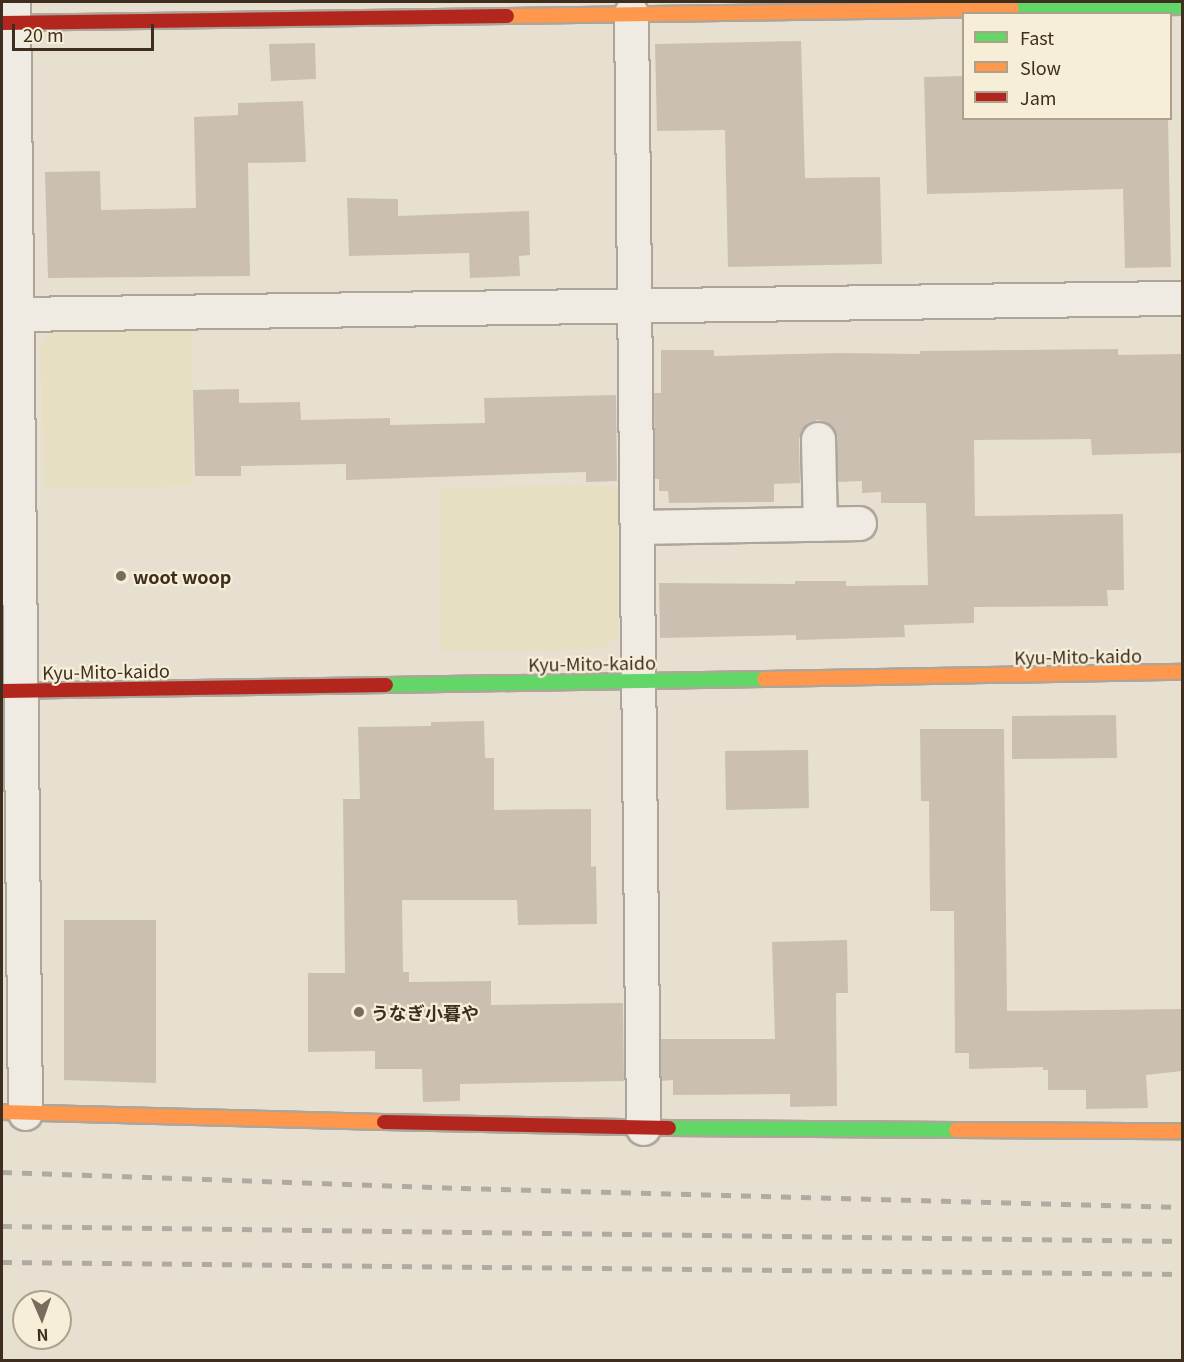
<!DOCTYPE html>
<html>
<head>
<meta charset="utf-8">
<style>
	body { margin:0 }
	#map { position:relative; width:1184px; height:1362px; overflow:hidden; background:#e7e0d1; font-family:Georgia,"Noto Sans JP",serif }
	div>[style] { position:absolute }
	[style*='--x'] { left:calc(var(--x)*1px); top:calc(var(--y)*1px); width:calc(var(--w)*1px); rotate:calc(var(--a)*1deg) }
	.farmland>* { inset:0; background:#e6dfc2 }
	.building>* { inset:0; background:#cbbfb2 }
	.roads { filter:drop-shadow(2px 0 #ada599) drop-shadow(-2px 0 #ada599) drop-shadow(0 2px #ada599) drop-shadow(0 -2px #ada599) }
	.street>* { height:33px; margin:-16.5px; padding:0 16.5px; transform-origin:16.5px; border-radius:16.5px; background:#efebe3 }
	.fast>* { height:14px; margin:-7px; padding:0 7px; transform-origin:7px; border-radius:7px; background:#63d668 }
	.slow>* { height:14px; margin:-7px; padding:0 7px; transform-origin:7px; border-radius:7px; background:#ff974d }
	.jam>* { height:14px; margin:-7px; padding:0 7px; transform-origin:7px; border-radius:7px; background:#b3261e }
	.rail>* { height:4.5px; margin-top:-2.25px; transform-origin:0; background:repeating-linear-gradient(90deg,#afaaa2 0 10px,transparent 0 20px) }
	.dots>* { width:16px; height:16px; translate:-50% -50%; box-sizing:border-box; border:3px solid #f7eed8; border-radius:50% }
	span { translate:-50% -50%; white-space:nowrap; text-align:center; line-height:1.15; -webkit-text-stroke:4.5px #f7eed8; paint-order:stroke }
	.poi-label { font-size:18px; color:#3d2e20; font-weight:700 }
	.left { translate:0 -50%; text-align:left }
	.street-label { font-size:18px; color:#3d2e20 }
	.frame { position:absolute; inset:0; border:3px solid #3d2e20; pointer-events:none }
	.legend { position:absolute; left:962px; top:12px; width:210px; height:108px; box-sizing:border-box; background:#f7eed8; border:2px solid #ada18e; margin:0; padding:8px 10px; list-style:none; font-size:18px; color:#3d2e20 }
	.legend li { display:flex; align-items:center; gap:12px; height:30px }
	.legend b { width:30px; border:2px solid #ada18e }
	.north { position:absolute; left:12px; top:1290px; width:60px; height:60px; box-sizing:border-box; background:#f7eed8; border:2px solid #ada18e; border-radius:50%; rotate:178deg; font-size:16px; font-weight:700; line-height:24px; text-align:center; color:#3d2e20 }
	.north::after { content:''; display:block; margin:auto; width:21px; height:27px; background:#786c5e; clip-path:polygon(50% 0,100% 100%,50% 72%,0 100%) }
	.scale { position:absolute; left:12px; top:24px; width:142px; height:27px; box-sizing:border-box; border:3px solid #3d2e20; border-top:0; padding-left:8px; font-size:18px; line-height:21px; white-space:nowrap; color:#3d2e20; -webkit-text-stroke:4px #f7eed8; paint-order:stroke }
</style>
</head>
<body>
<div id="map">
	<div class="farmland">
		<i style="clip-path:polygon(193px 329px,193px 486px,45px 489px,40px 348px,52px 330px)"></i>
		<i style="clip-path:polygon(617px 486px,618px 635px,603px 649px,441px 652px,439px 487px)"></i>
	</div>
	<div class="building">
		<i style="clip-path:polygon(801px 41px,805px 178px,880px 177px,882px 264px,728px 267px,725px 130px,657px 131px,655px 44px)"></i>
		<i style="clip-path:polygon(315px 43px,316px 79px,271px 81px,269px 44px)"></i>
		<i style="clip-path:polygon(963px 76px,963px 118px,1168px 118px,1171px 267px,1125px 268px,1123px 189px,927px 194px,924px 77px)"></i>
		<i style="clip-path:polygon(303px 101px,306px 162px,248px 163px,250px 276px,48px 278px,45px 172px,100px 171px,101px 210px,196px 208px,194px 117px,238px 115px,238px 103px)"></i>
		<i style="clip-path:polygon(347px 198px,398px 199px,398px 216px,529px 211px,530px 255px,519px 256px,520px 276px,470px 278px,469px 253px,349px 256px)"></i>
		<i style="clip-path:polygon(1118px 349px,1118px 355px,1182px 354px,1182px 453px,1092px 455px,1091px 439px,974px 440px,975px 516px,1123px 514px,1124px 590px,1107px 590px,1108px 606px,974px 607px,974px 623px,904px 625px,905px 637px,796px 640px,796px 635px,660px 638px,659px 583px,795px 584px,795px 581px,846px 581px,846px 586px,928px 585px,926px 503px,881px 503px,881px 492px,862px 493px,862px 481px,838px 482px,837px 438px,834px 429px,826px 422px,818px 420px,809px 423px,802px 430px,799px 439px,800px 483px,774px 484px,774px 502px,669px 503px,668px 491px,659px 491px,659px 479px,655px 479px,654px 393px,661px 393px,661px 350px,714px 350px,714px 356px,839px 353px,920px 354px,920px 351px)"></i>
		<i style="clip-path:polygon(239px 389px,239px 403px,300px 402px,301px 420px,390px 418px,390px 425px,485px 423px,484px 398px,616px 395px,617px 481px,586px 482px,586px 472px,346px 480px,346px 464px,241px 466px,241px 476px,195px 476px,193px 390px)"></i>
		<i style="clip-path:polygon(1116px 715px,1117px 758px,1012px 759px,1012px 716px)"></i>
		<i style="clip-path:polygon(484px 721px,485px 758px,494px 758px,494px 810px,591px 809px,591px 867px,596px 866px,597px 924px,518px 925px,517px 900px,402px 900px,403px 972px,409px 972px,409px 982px,491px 981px,491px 1005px,623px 1003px,624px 1081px,460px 1084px,460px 1101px,423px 1102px,422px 1069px,375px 1069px,375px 1051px,308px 1052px,308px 973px,345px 973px,343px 799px,360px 799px,358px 727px,431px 726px,431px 722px)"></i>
		<i style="clip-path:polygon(920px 729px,1004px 729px,1007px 1011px,1182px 1009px,1182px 1071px,1146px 1075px,1148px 1108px,1086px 1109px,1086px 1090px,1048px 1090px,1048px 1070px,1043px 1070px,1043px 1067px,969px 1069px,969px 1053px,955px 1053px,954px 911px,930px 911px,929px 801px,921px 801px)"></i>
		<i style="clip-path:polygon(808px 750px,809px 808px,726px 810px,725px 751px)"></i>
		<i style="clip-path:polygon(64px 920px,156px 920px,156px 1083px,64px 1080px)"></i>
		<i style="clip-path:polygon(847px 940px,848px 993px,836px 993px,837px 1106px,790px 1107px,790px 1094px,673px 1095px,673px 1080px,661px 1081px,661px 1039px,775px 1039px,772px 942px)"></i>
	</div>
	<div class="roads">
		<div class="street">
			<i style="--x:13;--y:2;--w:1111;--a:89.38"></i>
			<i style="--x:631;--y:13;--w:1115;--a:89.38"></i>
			<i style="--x:15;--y:314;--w:1167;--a:-0.79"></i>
			<i style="--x:818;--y:439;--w:85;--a:88.7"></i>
			<i style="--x:638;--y:527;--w:221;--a:-1"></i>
		</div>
		<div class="fast">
			<i style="--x:1012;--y:9;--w:170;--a:-0.7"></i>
			<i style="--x:386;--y:685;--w:378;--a:-0.9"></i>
			<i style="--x:669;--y:1128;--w:287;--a:0.4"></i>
		</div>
		<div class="slow">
			<i style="--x:507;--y:16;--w:505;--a:-0.79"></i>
			<i style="--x:764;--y:679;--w:418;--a:-1"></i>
			<i style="--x:2;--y:1112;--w:382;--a:1.5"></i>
			<i style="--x:956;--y:1130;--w:226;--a:0.3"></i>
		</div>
		<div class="jam">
			<i style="--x:2;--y:23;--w:505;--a:-0.79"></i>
			<i style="--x:2;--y:691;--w:384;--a:-0.9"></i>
			<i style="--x:384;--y:1122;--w:285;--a:1.2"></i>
		</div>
	</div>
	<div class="rail">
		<i style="--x:2;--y:1172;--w:459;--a:2"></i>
		<i style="--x:461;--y:1188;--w:721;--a:1.51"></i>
		<i style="--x:2;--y:1226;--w:1180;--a:0.73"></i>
		<i style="--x:2;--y:1262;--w:1180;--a:0.58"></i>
	</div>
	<div class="dots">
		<i style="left:121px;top:576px;background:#786c5e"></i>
		<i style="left:359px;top:1012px;background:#786c5e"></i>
	</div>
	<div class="poi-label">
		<span class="left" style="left:133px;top:576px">woot woop</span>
		<span class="left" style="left:371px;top:1012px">うなぎ小暮や</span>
	</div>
	<div class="street-label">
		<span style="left:1078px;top:656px;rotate:-1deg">Kyu-Mito-kaido</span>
		<span style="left:592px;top:663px;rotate:-1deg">Kyu-Mito-kaido</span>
		<span style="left:106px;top:671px;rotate:-1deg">Kyu-Mito-kaido</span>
	</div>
	<div class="frame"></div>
	<ul class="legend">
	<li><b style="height:8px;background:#63d668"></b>Fast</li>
	<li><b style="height:8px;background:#ff974d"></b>Slow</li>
	<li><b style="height:8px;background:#b3261e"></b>Jam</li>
	</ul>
	<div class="north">N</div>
	<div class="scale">20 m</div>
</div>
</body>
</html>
